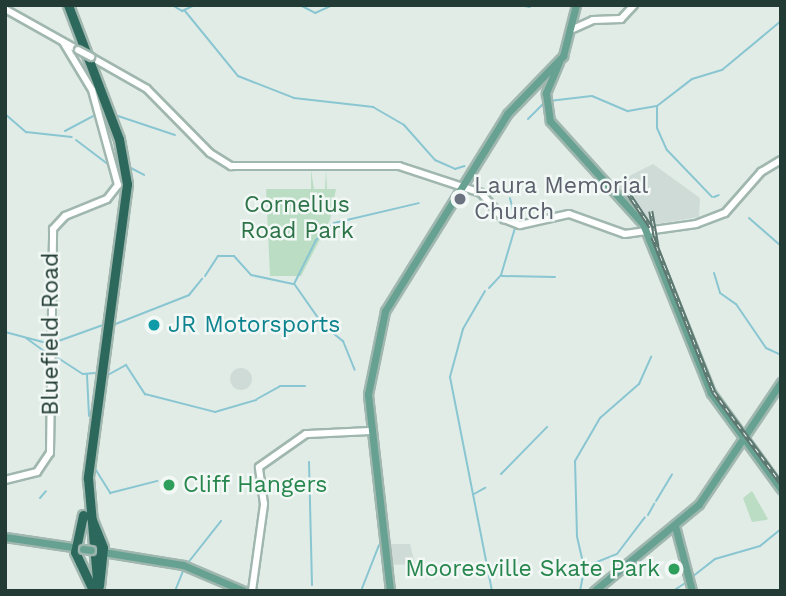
<!DOCTYPE html>
<html>
<head>
<meta charset="utf-8">
<style>
	body { margin:0 }
	#map { position:relative; width:786px; height:596px; overflow:hidden; background:#e1ece7; font-family:"Work Sans",sans-serif }
	div>[style] { position:absolute }
	[style*='--x'] { left:calc(var(--x)*1px); top:calc(var(--y)*1px); width:calc(var(--w)*1px); rotate:calc(var(--a)*1deg) }
	.built>* { inset:0; background:#cfdbd6 }
	.round { border-radius:50% }
	.green>* { inset:0; background:#baddc3 }
	.stream>* { height:2px; margin:-1px; padding:0 1px; transform-origin:1px; border-radius:1px; background:#89c6d1 }
	.roads { filter:drop-shadow(2px 0 #a0b7af) drop-shadow(-2px 0 #a0b7af) drop-shadow(0 2px #a0b7af) drop-shadow(0 -2px #a0b7af) }
	.secondary>* { height:6px; margin:-3px; padding:0 3px; transform-origin:3px; border-radius:3px; background:#fff }
	.primary>* { height:7px; margin:-3.5px; padding:0 3.5px; transform-origin:3.5px; border-radius:3.5px; background:#66a191 }
	.highway>* { height:9px; margin:-4.5px; padding:0 4.5px; transform-origin:4.5px; border-radius:4.5px; background:#2d685c }
	.rail>* { height:4.5px; margin-top:-2.25px; transform-origin:0; background:repeating-linear-gradient(90deg,#f2f8f5 0 5px,#5c7870 0 10px); box-sizing:border-box; border-block:2px solid #5c7870 }
	.bridges { filter:drop-shadow(2px 0 #a0b7af) drop-shadow(-2px 0 #a0b7af) drop-shadow(0 2px #a0b7af) drop-shadow(0 -2px #a0b7af) }
	.secondary-bridge>* { height:6px; margin:-3px; padding:0 3px; transform-origin:3px; border-radius:3px; background:#fff }
	.primary-bridge>* { height:7px; margin:-3.5px; padding:0 3.5px; transform-origin:3.5px; border-radius:3.5px; background:#66a191 }
	.dots>* { width:19px; height:19px; translate:-50% -50%; box-sizing:border-box; border:4px solid #f2f8f5; border-radius:50% }
	span { translate:-50% -50%; white-space:nowrap; text-align:center; line-height:1.15; -webkit-text-stroke:5px #f2f8f5; paint-order:stroke }
	.worship-label { font-size:23px; color:#5b616d }
	.left { translate:0 -50%; text-align:left }
	.park-label { font-size:23px; color:#2c7347 }
	.culture-label { font-size:23px; color:#0d838f }
	.street-label { font-size:23px; color:#223c35 }
	.leisure-label { font-size:23px; color:#27864d }
	.right { translate:-100% -50%; text-align:right }
	.frame { position:absolute; inset:0; border:7px solid #223c35; pointer-events:none }
</style>
</head>
<body>
<div id="map">
	<div class="built">
		<i style="clip-path:polygon(653px 164px,700px 198px,699px 217px,649px 225px,619px 190px,619px 181px)"></i>
		<i class="round" style="left:230px;top:368px;width:22px;height:22px"></i>
		<i style="clip-path:polygon(386px 544px,410px 544px,415px 564px,389px 565px)"></i>
	</div>
	<div class="green">
		<i style="clip-path:polygon(326px 169px,327px 189px,336px 189px,330px 220px,301px 276px,270px 276px,266px 189px,311px 189px,311px 170px,314px 189px,325px 189px)"></i>
		<i style="clip-path:polygon(752px 491px,768px 519px,766px 520px,752px 522px,743px 498px)"></i>
	</div>
	<div class="stream">
		<i style="--x:172;--y:5;--w:12;--a:31"></i>
		<i style="--x:182;--y:11;--w:14;--a:-25"></i>
		<i style="--x:300;--y:5;--w:17;--a:28"></i>
		<i style="--x:315;--y:13;--w:20;--a:-24"></i>
		<i style="--x:367;--y:5;--w:15;--a:0"></i>
		<i style="--x:444;--y:5;--w:21;--a:0"></i>
		<i style="--x:520;--y:5;--w:10;--a:11"></i>
		<i style="--x:185;--y:11;--w:84;--a:50.8"></i>
		<i style="--x:238;--y:76;--w:60;--a:21.4"></i>
		<i style="--x:294;--y:98;--w:80;--a:6.5"></i>
		<i style="--x:373;--y:107;--w:36;--a:30"></i>
		<i style="--x:404;--y:125;--w:47;--a:48.5"></i>
		<i style="--x:435;--y:160;--w:22;--a:24"></i>
		<i style="--x:455;--y:169;--w:10;--a:-17"></i>
		<i style="--x:549;--y:101;--w:43;--a:-6.6"></i>
		<i style="--x:592;--y:96;--w:39;--a:23"></i>
		<i style="--x:628;--y:111;--w:29;--a:-10"></i>
		<i style="--x:657;--y:106;--w:44;--a:-37.6"></i>
		<i style="--x:692;--y:79;--w:31;--a:-17"></i>
		<i style="--x:722;--y:70;--w:77;--a:-39.7"></i>
		<i style="--x:657;--y:107;--w:21;--a:90"></i>
		<i style="--x:657;--y:128;--w:24;--a:66"></i>
		<i style="--x:667;--y:150;--w:65;--a:46.2"></i>
		<i style="--x:5;--y:114;--w:28;--a:41"></i>
		<i style="--x:26;--y:132;--w:46;--a:6.2"></i>
		<i style="--x:118;--y:116;--w:60;--a:18.4"></i>
		<i style="--x:528;--y:119;--w:23;--a:-45"></i>
		<i style="--x:65;--y:131;--w:36;--a:-28"></i>
		<i style="--x:76;--y:140;--w:41;--a:37.1"></i>
		<i style="--x:129;--y:167;--w:17;--a:28"></i>
		<i style="--x:714;--y:197;--w:5;--a:-22"></i>
		<i style="--x:510;--y:198;--w:22;--a:77"></i>
		<i style="--x:749;--y:218;--w:43;--a:41.2"></i>
		<i style="--x:714;--y:273;--w:21;--a:73"></i>
		<i style="--x:720;--y:293;--w:19;--a:35"></i>
		<i style="--x:736;--y:304;--w:53;--a:55.7"></i>
		<i style="--x:766;--y:348;--w:17;--a:25"></i>
		<i style="--x:205;--y:276;--w:24;--a:-57"></i>
		<i style="--x:218;--y:256;--w:16;--a:0"></i>
		<i style="--x:234;--y:256;--w:25;--a:48"></i>
		<i style="--x:251;--y:275;--w:43;--a:12.1"></i>
		<i style="--x:502;--y:276;--w:53;--a:1.1"></i>
		<i style="--x:294;--y:284;--w:49;--a:-63.4"></i>
		<i style="--x:316;--y:240;--w:25;--a:-43"></i>
		<i style="--x:334;--y:223;--w:87;--a:-13.2"></i>
		<i style="--x:295;--y:285;--w:49;--a:55"></i>
		<i style="--x:323;--y:325;--w:26;--a:39"></i>
		<i style="--x:343;--y:341;--w:31;--a:68"></i>
		<i style="--x:489;--y:288;--w:18;--a:-47"></i>
		<i style="--x:501;--y:275;--w:49;--a:-73.4"></i>
		<i style="--x:485;--y:291;--w:44;--a:120.1"></i>
		<i style="--x:463;--y:329;--w:50;--a:105.2"></i>
		<i style="--x:450;--y:377;--w:218;--a:78.9"></i>
		<i style="--x:113;--y:325;--w:82;--a:-21.5"></i>
		<i style="--x:189;--y:295;--w:21;--a:-51"></i>
		<i style="--x:5;--y:332;--w:43;--a:14.7"></i>
		<i style="--x:26;--y:338;--w:29;--a:36"></i>
		<i style="--x:53;--y:343;--w:53;--a:-19.8"></i>
		<i style="--x:55;--y:356;--w:33;--a:33"></i>
		<i style="--x:83;--y:374;--w:12;--a:-5"></i>
		<i style="--x:87;--y:375;--w:41;--a:87.2"></i>
		<i style="--x:106;--y:376;--w:23;--a:-29"></i>
		<i style="--x:126;--y:365;--w:35;--a:57"></i>
		<i style="--x:145;--y:394;--w:72;--a:14.4"></i>
		<i style="--x:215;--y:412;--w:43;--a:-16.3"></i>
		<i style="--x:257;--y:399;--w:26;--a:-29"></i>
		<i style="--x:280;--y:386;--w:25;--a:0"></i>
		<i style="--x:95;--y:459;--w:37;--a:-84"></i>
		<i style="--x:309;--y:462;--w:123;--a:88.6"></i>
		<i style="--x:94;--y:467;--w:31;--a:58"></i>
		<i style="--x:110;--y:493;--w:49;--a:-14.3"></i>
		<i style="--x:501;--y:474;--w:66;--a:-45.6"></i>
		<i style="--x:474;--y:494;--w:13;--a:-29"></i>
		<i style="--x:40;--y:498;--w:9;--a:-49"></i>
		<i style="--x:656;--y:501;--w:31;--a:-59"></i>
		<i style="--x:648;--y:515;--w:13;--a:-61"></i>
		<i style="--x:187;--y:564;--w:55;--a:-51.7"></i>
		<i style="--x:592;--y:564;--w:27;--a:-22"></i>
		<i style="--x:617;--y:554;--w:46;--a:-52.9"></i>
		<i style="--x:589;--y:565;--w:5;--a:158"></i>
		<i style="--x:584;--y:567;--w:32;--a:-103"></i>
		<i style="--x:577;--y:536;--w:75;--a:-91.5"></i>
		<i style="--x:575;--y:461;--w:50;--a:-59.8"></i>
		<i style="--x:600;--y:418;--w:52;--a:-41.1"></i>
		<i style="--x:639;--y:384;--w:30;--a:-66"></i>
		<i style="--x:692;--y:577;--w:29;--a:-38"></i>
		<i style="--x:715;--y:559;--w:47;--a:-16.1"></i>
		<i style="--x:760;--y:546;--w:27;--a:-39"></i>
		<i style="--x:102;--y:587;--w:7;--a:34"></i>
		<i style="--x:175;--y:591;--w:24;--a:-68"></i>
		<i style="--x:361;--y:591;--w:49;--a:-68.6"></i>
		<i style="--x:580;--y:591;--w:21;--a:-79"></i>
		<i style="--x:673;--y:591;--w:17;--a:-33"></i>
	</div>
	<div class="roads">
		<div class="secondary">
			<i style="--x:5;--y:9;--w:84;--a:29.3"></i>
			<i style="--x:573;--y:29;--w:22;--a:-24"></i>
			<i style="--x:593;--y:20;--w:28;--a:-2"></i>
			<i style="--x:621;--y:19;--w:19;--a:-47"></i>
			<i style="--x:91;--y:57;--w:64;--a:29.7"></i>
			<i style="--x:147;--y:89;--w:90;--a:45.5"></i>
			<i style="--x:210;--y:153;--w:25;--a:32"></i>
			<i style="--x:231;--y:166;--w:168;--a:0"></i>
			<i style="--x:399;--y:166;--w:86;--a:18.2"></i>
			<i style="--x:481;--y:193;--w:35;--a:49"></i>
			<i style="--x:504;--y:219;--w:17;--a:21"></i>
			<i style="--x:520;--y:225;--w:50;--a:-12.7"></i>
			<i style="--x:569;--y:214;--w:59;--a:19.7"></i>
			<i style="--x:625;--y:234;--w:72;--a:-8"></i>
			<i style="--x:696;--y:224;--w:31;--a:-21"></i>
			<i style="--x:725;--y:213;--w:55;--a:-48.7"></i>
			<i style="--x:761;--y:172;--w:23;--a:-31"></i>
			<i style="--x:5;--y:480;--w:33;--a:-14"></i>
			<i style="--x:37;--y:472;--w:23;--a:-56"></i>
			<i style="--x:50;--y:453;--w:224;--a:-89.2"></i>
			<i style="--x:53;--y:229;--w:18;--a:-47"></i>
			<i style="--x:65;--y:216;--w:45;--a:-22"></i>
			<i style="--x:107;--y:199;--w:18;--a:-52"></i>
			<i style="--x:118;--y:185;--w:98;--a:-105.3"></i>
			<i style="--x:92;--y:90;--w:56;--a:-121.1"></i>
			<i style="--x:252;--y:591;--w:88;--a:-82.1"></i>
			<i style="--x:264;--y:504;--w:37;--a:-98"></i>
			<i style="--x:259;--y:467;--w:57;--a:-35.1"></i>
			<i style="--x:306;--y:434;--w:66;--a:-2.6"></i>
		</div>
		<div class="primary">
			<i style="--x:559;--y:62;--w:34;--a:113"></i>
			<i style="--x:546;--y:93;--w:28;--a:82"></i>
			<i style="--x:550;--y:121;--w:139;--a:47.9"></i>
			<i style="--x:643;--y:224;--w:182;--a:68.1"></i>
			<i style="--x:711;--y:393;--w:119;--a:53.9"></i>
			<i style="--x:675;--y:526;--w:67;--a:75.3"></i>
			<i style="--x:5;--y:537;--w:75;--a:8.5"></i>
			<i style="--x:103;--y:552;--w:81;--a:9.2"></i>
			<i style="--x:183;--y:565;--w:66;--a:23.1"></i>
			<i style="--x:390;--y:591;--w:198;--a:-96.4"></i>
			<i style="--x:368;--y:394;--w:85;--a:-78.4"></i>
			<i style="--x:385;--y:311;--w:232;--a:-58.2"></i>
			<i style="--x:507;--y:114;--w:81;--a:-46"></i>
			<i style="--x:563;--y:56;--w:53;--a:-75.7"></i>
			<i style="--x:594;--y:591;--w:136;--a:-39.6"></i>
			<i style="--x:699;--y:504;--w:147;--a:-56.1"></i>
		</div>
		<div class="highway">
			<i style="--x:68;--y:5;--w:143;--a:69.2"></i>
			<i style="--x:119;--y:139;--w:46;--a:79.9"></i>
			<i style="--x:127;--y:184;--w:297;--a:97.6"></i>
			<i style="--x:88;--y:478;--w:113;--a:84.9"></i>
			<i style="--x:83;--y:515;--w:38;--a:102"></i>
			<i style="--x:75;--y:552;--w:42;--a:64.7"></i>
			<i style="--x:90;--y:515;--w:35;--a:68"></i>
			<i style="--x:103;--y:548;--w:38;--a:96"></i>
		</div>
	</div>
	<div class="rail">
		<i style="--x:627;--y:191;--w:43;--a:56.3"></i>
		<i style="--x:651;--y:211;--w:36;--a:80"></i>
		<i style="--x:653;--y:237;--w:167;--a:68.5"></i>
		<i style="--x:714;--y:392;--w:113;--a:53.6"></i>
	</div>
	<div class="bridges">
		<div class="secondary-bridge">
			<i style="--x:78;--y:50;--w:15;--a:28"></i>
		</div>
		<div class="primary-bridge">
			<i style="--x:83;--y:549;--w:8;--a:7"></i>
		</div>
	</div>
	<div class="dots">
		<i style="left:460px;top:199px;background:#6b7280"></i>
		<i style="left:154px;top:325px;background:#0f9aa8"></i>
		<i style="left:169px;top:485px;background:#2e9e5b"></i>
		<i style="left:674px;top:569px;background:#2e9e5b"></i>
	</div>
	<div class="worship-label">
		<span class="left" style="left:474px;top:199px">Laura Memorial<br>Church</span>
	</div>
	<div class="park-label">
		<span style="left:297px;top:218px">Cornelius<br>Road Park</span>
	</div>
	<div class="culture-label">
		<span class="left" style="left:168px;top:325px">JR Motorsports</span>
	</div>
	<div class="street-label">
		<span style="left:51px;top:334px;rotate:-90deg">Bluefield Road</span>
	</div>
	<div class="leisure-label">
		<span class="left" style="left:183px;top:485px">Cliff Hangers</span>
		<span class="right" style="left:660px;top:569px">Mooresville Skate Park</span>
	</div>
	<div class="frame"></div>
</div>
</body>
</html>
